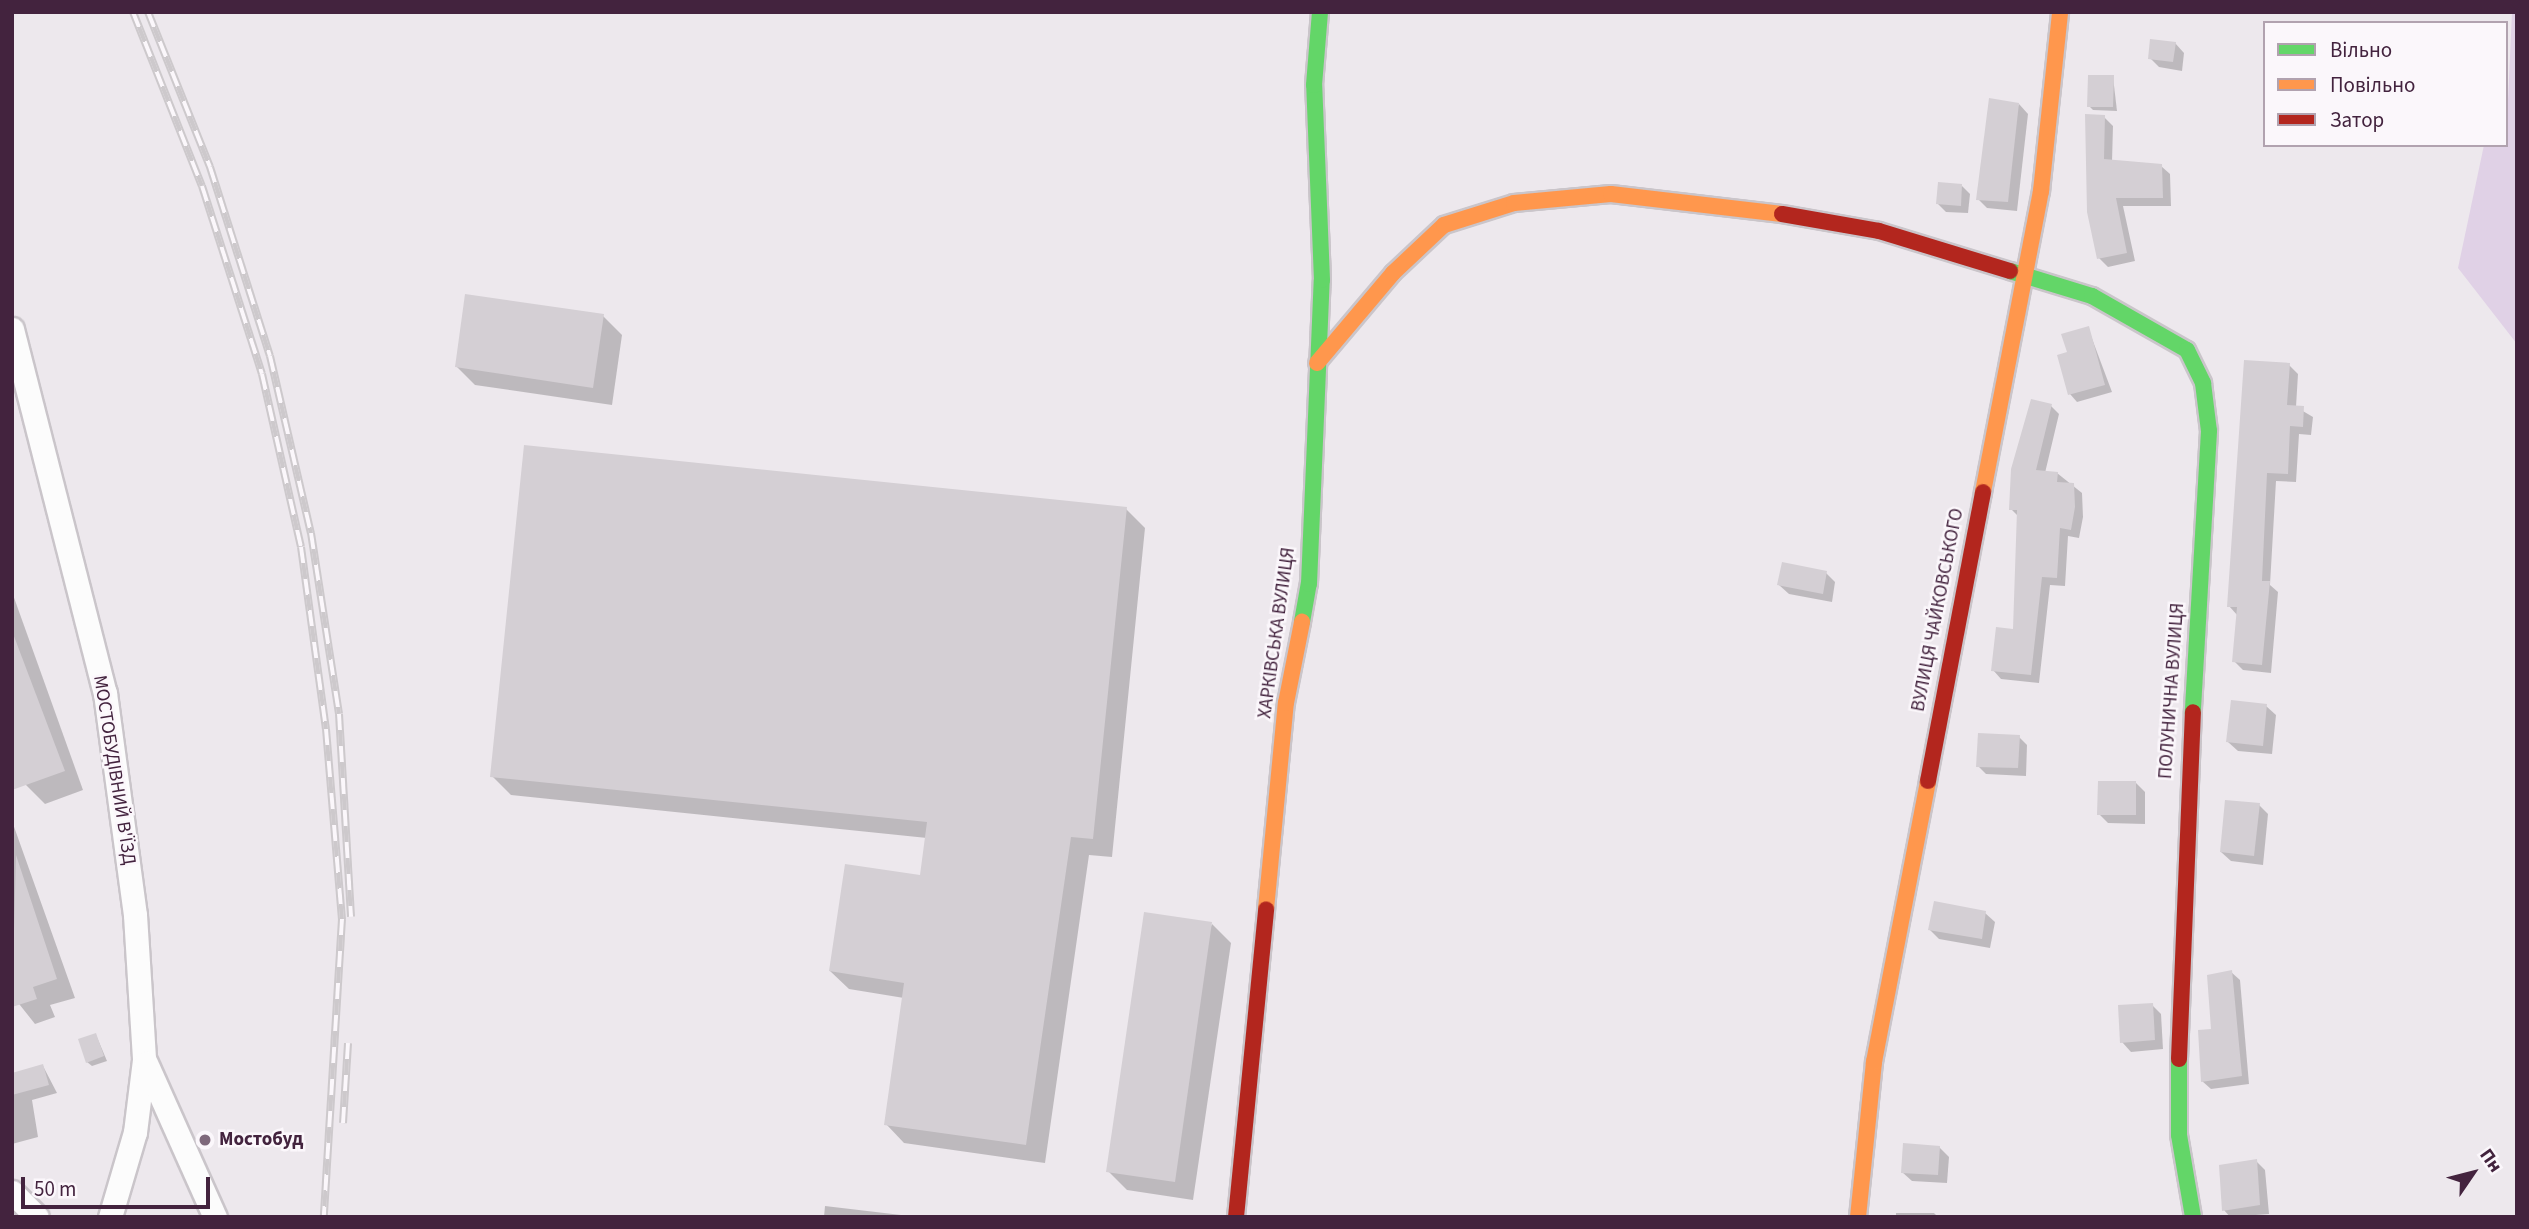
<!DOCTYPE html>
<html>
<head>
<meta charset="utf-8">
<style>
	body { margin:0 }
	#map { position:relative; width:2529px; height:1229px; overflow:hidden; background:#ede8ed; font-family:"Source Sans 3",sans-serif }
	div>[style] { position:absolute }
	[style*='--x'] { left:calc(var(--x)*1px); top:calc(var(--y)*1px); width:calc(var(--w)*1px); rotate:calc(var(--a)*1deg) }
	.green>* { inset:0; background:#e0d1e6 }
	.shadow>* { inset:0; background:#0003 }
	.building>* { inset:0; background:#d4cfd4 }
	.roads { filter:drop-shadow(2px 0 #cac5ca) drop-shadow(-2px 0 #cac5ca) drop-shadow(0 2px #cac5ca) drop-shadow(0 -2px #cac5ca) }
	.street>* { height:23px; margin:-11.5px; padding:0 11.5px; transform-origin:11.5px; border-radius:11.5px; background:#fcfcfc }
	.fast>* { height:16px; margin:-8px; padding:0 8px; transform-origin:8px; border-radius:8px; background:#63d668 }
	.slow>* { height:16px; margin:-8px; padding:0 8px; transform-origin:8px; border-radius:8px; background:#ff974d }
	.jam>* { height:16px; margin:-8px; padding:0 8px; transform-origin:8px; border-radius:8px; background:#b3261e }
	.rail>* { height:8px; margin-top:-4px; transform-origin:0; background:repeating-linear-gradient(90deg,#fbf7fb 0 16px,#cdc9cc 0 32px); box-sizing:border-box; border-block:2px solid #cdc9cc }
	.dots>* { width:19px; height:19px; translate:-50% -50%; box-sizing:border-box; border:4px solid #fbf7fb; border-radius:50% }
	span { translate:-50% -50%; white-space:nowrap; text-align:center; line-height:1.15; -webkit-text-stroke:5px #fbf7fb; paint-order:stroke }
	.street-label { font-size:19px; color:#43233e }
	.poi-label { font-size:19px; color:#43233e; font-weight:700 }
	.left { translate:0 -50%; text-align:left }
	.frame { position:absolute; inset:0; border:14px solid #43233e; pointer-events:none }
	.legend { position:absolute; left:2263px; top:21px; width:245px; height:126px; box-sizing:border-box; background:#fbf7fb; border:2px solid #b1a2af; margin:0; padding:9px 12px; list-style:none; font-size:21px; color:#43233e }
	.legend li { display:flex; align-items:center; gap:14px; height:35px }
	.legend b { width:35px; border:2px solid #b1a2af }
	.north { position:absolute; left:2438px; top:1138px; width:70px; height:70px; -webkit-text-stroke:5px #fbf7fb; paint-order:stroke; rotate:55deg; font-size:19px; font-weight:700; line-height:28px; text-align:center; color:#43233e }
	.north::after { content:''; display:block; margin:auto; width:24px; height:32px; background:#43233e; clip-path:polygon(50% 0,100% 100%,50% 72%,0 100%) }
	.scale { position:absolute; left:21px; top:1177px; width:189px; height:32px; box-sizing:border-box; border:4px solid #43233e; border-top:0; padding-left:9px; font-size:21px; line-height:24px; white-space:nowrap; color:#43233e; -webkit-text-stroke:5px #fbf7fb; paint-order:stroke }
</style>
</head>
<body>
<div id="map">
	<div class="green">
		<i style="clip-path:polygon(2512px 12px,2517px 12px,2517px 344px,2458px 268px,2484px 145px,2506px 145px)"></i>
	</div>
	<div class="shadow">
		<i style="clip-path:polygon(2175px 43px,2184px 53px,2182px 71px,2159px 67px,2150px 58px)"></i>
		<i style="clip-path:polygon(2113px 77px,2117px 111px,2093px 110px,2089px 106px)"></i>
		<i style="clip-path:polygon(2019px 104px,2028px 114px,2017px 211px,1987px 208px,1978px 199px)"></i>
		<i style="clip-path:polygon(2104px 117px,2113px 126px,2112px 162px,2161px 166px,2170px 174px,2171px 206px,2123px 206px,2135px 261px,2108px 267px,2099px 258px)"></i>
		<i style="clip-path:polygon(1962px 186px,1970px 194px,1968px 213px,1946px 212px,1938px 204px)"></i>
		<i style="clip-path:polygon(603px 316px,622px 335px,612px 405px,475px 385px,456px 366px)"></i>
		<i style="clip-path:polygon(2088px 328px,2112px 392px,2077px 402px,2070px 394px,2069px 353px)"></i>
		<i style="clip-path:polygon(2289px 365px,2298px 374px,2296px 407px,2313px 417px,2311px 435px,2299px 434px,2296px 482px,2276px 481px,2270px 585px,2278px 592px,2271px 673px,2243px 670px,2234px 661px,2238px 616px,2229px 606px)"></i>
		<i style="clip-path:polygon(2051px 406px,2059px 414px,2045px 473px,2057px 473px,2082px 493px,2083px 517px,2079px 538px,2068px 536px,2065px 586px,2050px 585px,2039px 683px,2001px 679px,1993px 670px,2014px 631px,2019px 517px,2011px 509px)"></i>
		<i style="clip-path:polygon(1126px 509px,1145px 528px,1112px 857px,1089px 855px,1045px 1163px,904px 1143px,886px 1124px,904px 998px,849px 989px,830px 971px,921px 877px,927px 838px,511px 795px,492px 776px)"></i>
		<i style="clip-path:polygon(1826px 573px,1835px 582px,1832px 602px,1789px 594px,1779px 585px)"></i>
		<i style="clip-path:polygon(12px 592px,83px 790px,45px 804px,26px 785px,12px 747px)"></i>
		<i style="clip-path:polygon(2266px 706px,2276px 715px,2272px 754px,2238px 751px,2228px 742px)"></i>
		<i style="clip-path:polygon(2019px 737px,2027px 745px,2026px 776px,1986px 774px,1978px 766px)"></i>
		<i style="clip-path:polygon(2136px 783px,2145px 792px,2145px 824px,2108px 823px,2099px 814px)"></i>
		<i style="clip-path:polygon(2259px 805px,2268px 814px,2263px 865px,2231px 861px,2221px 852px)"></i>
		<i style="clip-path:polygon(12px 821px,75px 998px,50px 1005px,55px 1017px,35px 1024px,12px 995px)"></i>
		<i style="clip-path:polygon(1985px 913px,1995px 922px,1990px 948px,1939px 939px,1930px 930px)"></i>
		<i style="clip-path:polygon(1212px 924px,1231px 943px,1193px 1200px,1127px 1190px,1108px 1171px)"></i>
		<i style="clip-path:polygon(2231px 972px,2240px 980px,2249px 1084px,2211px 1089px,2202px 1081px)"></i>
		<i style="clip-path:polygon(2152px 1005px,2161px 1014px,2163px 1049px,2131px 1052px,2122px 1042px)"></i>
		<i style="clip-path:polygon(96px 1035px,107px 1061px,92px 1066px,87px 1062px)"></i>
		<i style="clip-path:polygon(43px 1066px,57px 1093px,32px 1100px,38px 1137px,12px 1144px,12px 1075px)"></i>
		<i style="clip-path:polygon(1939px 1147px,1949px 1157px,1947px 1183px,1912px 1181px,1902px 1172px)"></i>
		<i style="clip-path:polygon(2256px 1161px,2265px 1170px,2269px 1214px,2230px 1217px,2224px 1210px)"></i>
		<i style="clip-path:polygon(825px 1206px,918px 1217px,824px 1217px)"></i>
		<i style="clip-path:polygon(1896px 1213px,1934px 1213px,1938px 1217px,1896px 1217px)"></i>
	</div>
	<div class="building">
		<i style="clip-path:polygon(2150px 39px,2176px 42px,2173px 62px,2148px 59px)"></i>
		<i style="clip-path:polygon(2088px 75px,2114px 75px,2113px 107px,2087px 107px)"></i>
		<i style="clip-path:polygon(1989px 98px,2019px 103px,2008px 202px,1976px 200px)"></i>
		<i style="clip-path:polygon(2085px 114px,2105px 115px,2104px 159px,2162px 164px,2163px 198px,2116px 198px,2127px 253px,2097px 259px,2087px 212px)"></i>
		<i style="clip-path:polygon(1938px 182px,1962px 184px,1961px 206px,1936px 204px)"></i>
		<i style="clip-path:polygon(465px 294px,604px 314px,593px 388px,455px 367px)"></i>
		<i style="clip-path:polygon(2089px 326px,2105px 385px,2068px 395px,2057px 355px,2067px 352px,2061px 334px)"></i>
		<i style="clip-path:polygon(2244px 360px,2290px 363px,2287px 405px,2304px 406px,2303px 427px,2290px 426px,2288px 474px,2267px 473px,2262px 581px,2270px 581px,2262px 665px,2232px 662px,2237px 607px,2227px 607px)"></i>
		<i style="clip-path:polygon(2031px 399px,2052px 404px,2036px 470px,2058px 472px,2057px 482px,2074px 483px,2075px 507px,2071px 530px,2060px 528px,2057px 578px,2042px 577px,2031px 675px,1991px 671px,1996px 627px,2013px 629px,2017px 510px,2009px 510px,2011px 469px)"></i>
		<i style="clip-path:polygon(524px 445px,1127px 507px,1093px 839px,1071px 837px,1026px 1145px,884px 1125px,904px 983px,829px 971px,845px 864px,920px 875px,927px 822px,490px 777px)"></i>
		<i style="clip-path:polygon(1782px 562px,1827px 571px,1823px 594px,1777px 585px)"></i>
		<i style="clip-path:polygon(12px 631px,65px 771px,12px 790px)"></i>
		<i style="clip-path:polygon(2231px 700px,2267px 704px,2263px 746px,2226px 742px)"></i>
		<i style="clip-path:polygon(1978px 733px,2020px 735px,2018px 768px,1976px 767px)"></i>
		<i style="clip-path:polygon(2098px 781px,2136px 781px,2136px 815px,2097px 815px)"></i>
		<i style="clip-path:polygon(2225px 800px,2260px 803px,2254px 856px,2220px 852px)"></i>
		<i style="clip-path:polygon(16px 855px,57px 979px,33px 987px,37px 999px,12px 1007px)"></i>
		<i style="clip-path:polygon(1934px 901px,1986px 911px,1982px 939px,1928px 930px)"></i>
		<i style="clip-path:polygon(1144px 912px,1212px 922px,1175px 1182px,1106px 1172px)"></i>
		<i style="clip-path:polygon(2232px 970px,2242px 1076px,2201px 1082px,2198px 1030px,2211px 1029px,2207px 975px)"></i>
		<i style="clip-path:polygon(2153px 1003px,2155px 1040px,2120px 1043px,2118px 1005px)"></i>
		<i style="clip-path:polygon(96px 1033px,104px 1056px,86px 1063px,78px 1039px)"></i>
		<i style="clip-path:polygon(43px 1064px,49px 1085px,12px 1095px,12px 1073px)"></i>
		<i style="clip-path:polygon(1903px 1143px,1940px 1146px,1938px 1175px,1901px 1173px)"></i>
		<i style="clip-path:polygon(2257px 1159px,2260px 1205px,2222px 1211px,2219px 1165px)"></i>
	</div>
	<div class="roads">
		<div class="street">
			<i style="--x:12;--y:329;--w:376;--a:75.7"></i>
			<i style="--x:105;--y:693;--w:224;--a:82.3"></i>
			<i style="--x:135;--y:915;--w:145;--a:86.4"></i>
			<i style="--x:144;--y:1060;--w:73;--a:97.1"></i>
			<i style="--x:135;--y:1132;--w:89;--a:106.4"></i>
			<i style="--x:146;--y:1063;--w:169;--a:65.9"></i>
			<i style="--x:12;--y:1192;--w:35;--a:45"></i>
		</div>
		<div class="fast">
			<i style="--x:2010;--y:271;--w:86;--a:17"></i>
			<i style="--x:2092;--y:296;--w:109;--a:29.6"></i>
			<i style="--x:2187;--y:350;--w:37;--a:64"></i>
			<i style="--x:2203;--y:383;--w:48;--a:82.9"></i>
			<i style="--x:2209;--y:431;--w:281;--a:93.3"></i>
			<i style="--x:1302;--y:622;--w:39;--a:-80"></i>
			<i style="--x:1309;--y:584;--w:304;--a:-87.6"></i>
			<i style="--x:1322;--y:280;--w:195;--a:-92.3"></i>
			<i style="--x:1314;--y:85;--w:73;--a:-85.3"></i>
			<i style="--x:2179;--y:1059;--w:76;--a:90"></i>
			<i style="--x:2179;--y:1135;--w:83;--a:80.3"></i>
		</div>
		<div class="slow">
			<i style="--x:1317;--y:363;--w:118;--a:-49.8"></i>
			<i style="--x:1393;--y:273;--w:70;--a:-43.3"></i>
			<i style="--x:1444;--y:225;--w:73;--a:-17.4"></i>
			<i style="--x:1514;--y:203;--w:97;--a:-5.3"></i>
			<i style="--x:1611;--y:194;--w:172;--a:6.7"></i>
			<i style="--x:1983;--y:492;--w:307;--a:-79.1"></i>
			<i style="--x:2041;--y:191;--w:180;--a:-83.9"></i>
			<i style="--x:1266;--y:909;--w:207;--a:-84.5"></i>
			<i style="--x:1286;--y:703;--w:83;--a:-78.8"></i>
			<i style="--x:1858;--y:1217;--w:156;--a:-84.1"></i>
			<i style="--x:1874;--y:1062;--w:286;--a:-79.1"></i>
		</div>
		<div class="jam">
			<i style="--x:1782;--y:214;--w:98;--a:9.9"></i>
			<i style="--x:1879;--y:231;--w:137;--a:17"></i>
			<i style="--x:1928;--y:781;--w:294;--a:-79.2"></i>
			<i style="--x:2179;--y:1059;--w:347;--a:-87.7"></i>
			<i style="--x:1236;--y:1217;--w:309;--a:-84.4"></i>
		</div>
	</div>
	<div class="rail">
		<i style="--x:133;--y:12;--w:187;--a:68.4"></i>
		<i style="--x:202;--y:186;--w:197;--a:72.3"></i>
		<i style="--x:262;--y:374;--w:177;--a:77.3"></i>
		<i style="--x:301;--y:547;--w:184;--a:82.2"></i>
		<i style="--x:326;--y:729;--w:191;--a:85.2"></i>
		<i style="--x:342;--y:919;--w:299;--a:93.5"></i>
		<i style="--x:148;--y:12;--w:167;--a:68.2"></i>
		<i style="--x:210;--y:167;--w:198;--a:72.4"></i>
		<i style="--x:270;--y:356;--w:182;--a:77"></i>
		<i style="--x:311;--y:533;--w:183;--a:81.2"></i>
		<i style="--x:339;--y:714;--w:203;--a:86.6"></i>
		<i style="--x:343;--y:1123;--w:80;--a:-86.4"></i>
	</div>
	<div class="dots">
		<i style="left:205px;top:1140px;background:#7e687b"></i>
	</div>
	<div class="street-label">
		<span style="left:1938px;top:610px;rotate:-79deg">ВУЛИЦЯ ЧАЙКОВСЬКОГО</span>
		<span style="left:1277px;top:633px;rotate:-82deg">ХАРКІВСЬКА ВУЛИЦЯ</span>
		<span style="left:2172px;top:691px;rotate:-86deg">ПОЛУНИЧНА ВУЛИЦЯ</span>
		<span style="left:114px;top:770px;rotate:81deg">МОСТОБУДІВНИЙ В'ЇЗД</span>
	</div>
	<div class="poi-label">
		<span class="left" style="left:219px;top:1140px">Мостобуд</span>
	</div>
	<div class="frame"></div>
	<ul class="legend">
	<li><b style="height:9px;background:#63d668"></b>Вільно</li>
	<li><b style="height:9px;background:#ff974d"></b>Повільно</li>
	<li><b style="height:9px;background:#b3261e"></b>Затор</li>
	</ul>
	<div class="north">Пн</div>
	<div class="scale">50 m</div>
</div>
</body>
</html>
